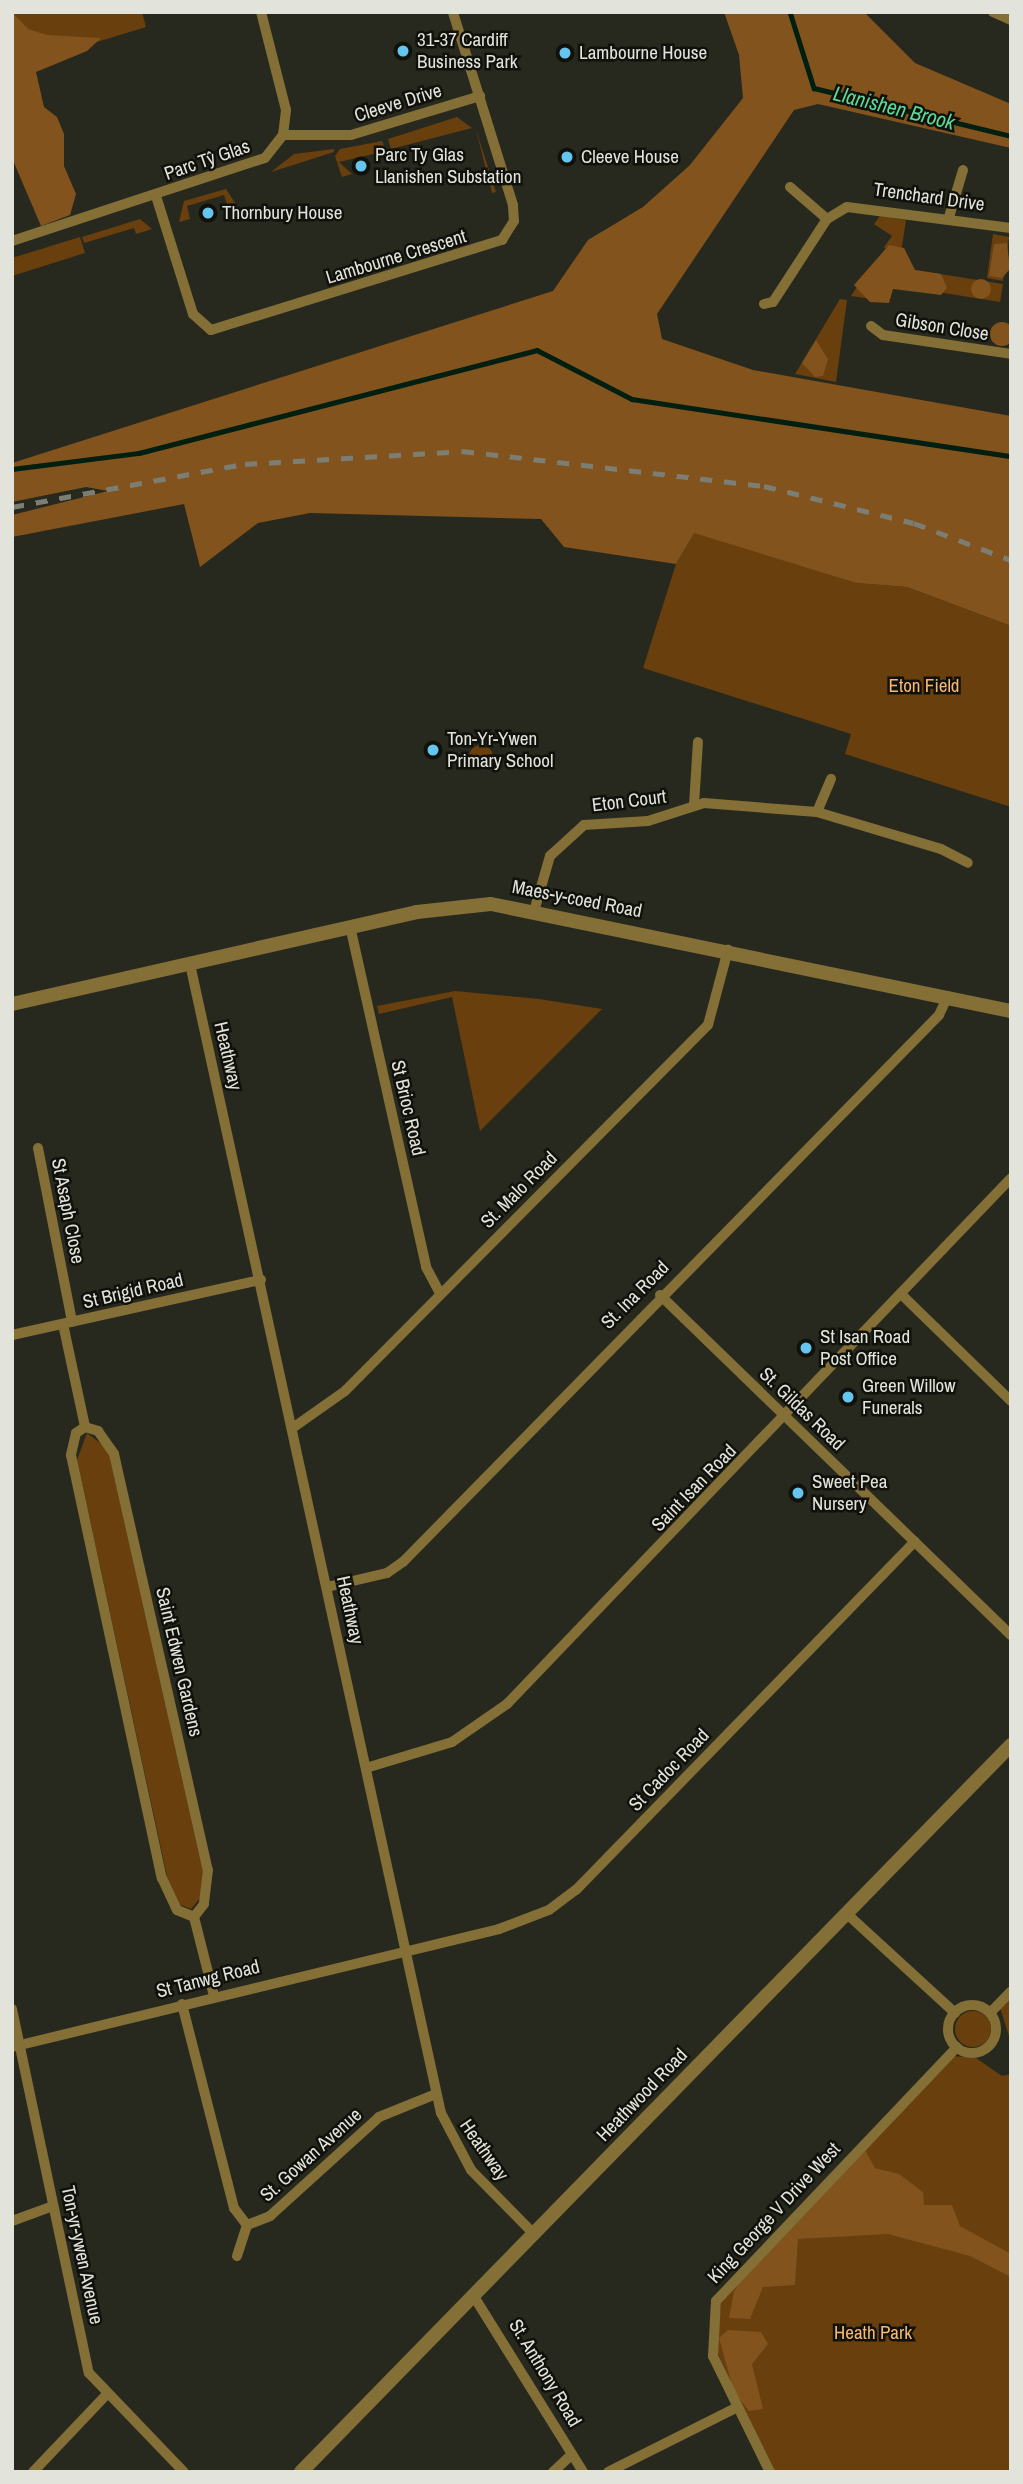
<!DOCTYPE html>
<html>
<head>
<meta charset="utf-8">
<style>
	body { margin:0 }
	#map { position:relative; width:1023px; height:2484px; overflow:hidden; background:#28291e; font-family:"Archivo Narrow",sans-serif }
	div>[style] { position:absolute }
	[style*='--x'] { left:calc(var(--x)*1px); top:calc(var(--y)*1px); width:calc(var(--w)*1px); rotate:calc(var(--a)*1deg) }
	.green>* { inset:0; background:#683f0d }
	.round { border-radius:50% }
	.forest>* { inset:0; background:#82531c }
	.stream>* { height:4.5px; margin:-2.25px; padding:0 2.25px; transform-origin:2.25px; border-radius:2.25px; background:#011f10 }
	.minor>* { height:10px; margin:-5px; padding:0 5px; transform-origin:5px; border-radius:5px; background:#846f37 }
	.minor>.ring { margin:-5px; padding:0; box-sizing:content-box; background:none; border:10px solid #846f37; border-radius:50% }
	.tertiary>* { height:14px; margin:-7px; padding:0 7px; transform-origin:7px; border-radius:7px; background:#846f37 }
	.rail>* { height:4.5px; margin-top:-2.25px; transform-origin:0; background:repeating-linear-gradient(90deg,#7c7d73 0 12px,transparent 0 24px) }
	.dots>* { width:19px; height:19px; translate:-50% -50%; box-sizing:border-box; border:4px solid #11110c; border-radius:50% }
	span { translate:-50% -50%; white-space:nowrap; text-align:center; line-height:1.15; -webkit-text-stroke:5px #11110c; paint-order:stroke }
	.poi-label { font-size:19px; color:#e2e3db }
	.left { translate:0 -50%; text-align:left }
	.street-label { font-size:19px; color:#e2e3db }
	.park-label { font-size:19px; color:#fab771 }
	.water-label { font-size:21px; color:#5ada9b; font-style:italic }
	.frame { position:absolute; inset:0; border:14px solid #e2e3db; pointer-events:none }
</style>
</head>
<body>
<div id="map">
	<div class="green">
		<i style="clip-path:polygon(12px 12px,142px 12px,146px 27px,22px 65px)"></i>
		<i style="clip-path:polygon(457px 117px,472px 128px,391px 149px,388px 139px)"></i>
		<i style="clip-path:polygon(476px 130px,496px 192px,492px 193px)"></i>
		<i style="clip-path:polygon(382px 141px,386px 151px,339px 162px,352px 174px,342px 177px,335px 156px,340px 149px)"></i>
		<i style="clip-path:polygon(334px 149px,334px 152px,271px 172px,294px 154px)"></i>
		<i style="clip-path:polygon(226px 189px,241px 212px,231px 216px,224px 195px,187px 206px,190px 219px,179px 222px,184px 201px)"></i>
		<i style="clip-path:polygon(880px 216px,906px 220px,899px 265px,884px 247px,892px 236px,874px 224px)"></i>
		<i style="clip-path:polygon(140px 219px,152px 229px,136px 234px,134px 228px,84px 243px,82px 237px)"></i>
		<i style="clip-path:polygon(993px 234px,1009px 237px,1003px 281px,987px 278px)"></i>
		<i style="clip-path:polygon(80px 237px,85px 253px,12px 276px,12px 258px)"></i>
		<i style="clip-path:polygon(896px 267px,1003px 284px,1000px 302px,888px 284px,885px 301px,851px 296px,869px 268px)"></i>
		<i style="clip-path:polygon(840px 299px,847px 300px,836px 382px,795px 374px)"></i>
		<i style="clip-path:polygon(694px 532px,856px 583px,907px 587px,1011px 626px,1011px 807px,845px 754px,851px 734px,643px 668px,676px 564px)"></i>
		<i class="round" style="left:469px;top:745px;width:24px;height:24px"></i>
		<i style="clip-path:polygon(455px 991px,539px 999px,602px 1009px,480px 1131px,452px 997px,379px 1014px,377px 1006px)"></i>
		<i style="clip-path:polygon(87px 1433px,108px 1449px,204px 1872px,202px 1896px,191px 1909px,178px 1904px,170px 1890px,77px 1460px)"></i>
		<i style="clip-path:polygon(1011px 1996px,1011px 2042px,1000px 2008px)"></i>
		<i class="round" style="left:955px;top:2011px;width:36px;height:36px"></i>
		<i style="clip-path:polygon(953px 2056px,976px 2058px,1002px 2076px,1011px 2074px,1011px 2472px,774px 2472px,715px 2348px,722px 2298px)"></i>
	</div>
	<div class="forest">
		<i style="clip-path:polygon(12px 12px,28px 29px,47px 35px,101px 38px,87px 51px,36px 72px,44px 107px,57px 117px,64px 134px,64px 166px,76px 194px,70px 215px,41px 226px,12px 158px)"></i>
		<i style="clip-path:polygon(724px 12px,864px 12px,915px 63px,1011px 104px,1011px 148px,818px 104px,794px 110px,657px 314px,662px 339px,753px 370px,1011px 416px,1011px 626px,907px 587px,856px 583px,694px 533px,676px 564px,564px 547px,541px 519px,310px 513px,258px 523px,200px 567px,184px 504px,12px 537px,12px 515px,108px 491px,86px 487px,12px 502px,12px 463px,553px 291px,588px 240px,643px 207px,690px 165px,743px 98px,739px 55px)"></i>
		<i style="clip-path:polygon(1007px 243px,1010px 269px,1002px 278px,989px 276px,994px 244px)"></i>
		<i style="clip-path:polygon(889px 245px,904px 248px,915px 270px,941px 274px,947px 288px,941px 295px,893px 289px,889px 303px,870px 302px,854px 285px)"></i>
		<i class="round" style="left:971px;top:279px;width:20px;height:20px"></i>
		<i class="round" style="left:990px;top:322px;width:24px;height:24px"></i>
		<i style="clip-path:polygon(816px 340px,828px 359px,823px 376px,815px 377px,802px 363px)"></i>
		<i style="clip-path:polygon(865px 2150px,875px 2168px,899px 2174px,923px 2192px,924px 2205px,952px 2205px,960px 2226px,1011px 2254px,1011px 2277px,970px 2256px,888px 2234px,798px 2239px,795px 2285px,763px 2287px,750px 2319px,729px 2318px,734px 2291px,750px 2266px)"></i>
		<i style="clip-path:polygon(728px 2330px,761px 2332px,768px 2344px,752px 2364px,763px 2409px,749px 2411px,734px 2392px,719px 2338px)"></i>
	</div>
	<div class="stream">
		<i style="--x:790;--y:12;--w:80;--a:72.5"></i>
		<i style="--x:814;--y:88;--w:203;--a:13.7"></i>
		<i style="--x:12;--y:469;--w:128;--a:-7.2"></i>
		<i style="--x:139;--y:453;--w:411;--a:-14.5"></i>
		<i style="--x:537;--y:350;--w:107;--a:27.3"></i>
		<i style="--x:632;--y:399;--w:383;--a:8.6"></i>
	</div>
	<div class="minor">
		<i style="--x:993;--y:12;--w:20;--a:24"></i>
		<i style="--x:283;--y:135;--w:68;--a:0"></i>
		<i style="--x:351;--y:135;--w:135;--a:-16.8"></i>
		<i style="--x:790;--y:187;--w:49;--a:40.9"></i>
		<i style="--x:156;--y:196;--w:124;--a:72.6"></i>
		<i style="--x:193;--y:314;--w:24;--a:42"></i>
		<i style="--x:211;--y:330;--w:305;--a:-17.2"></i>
		<i style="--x:502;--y:240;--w:22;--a:-58"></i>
		<i style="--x:514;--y:221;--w:16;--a:-94"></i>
		<i style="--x:513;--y:205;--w:202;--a:-107.3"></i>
		<i style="--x:949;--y:217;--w:49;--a:-73.4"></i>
		<i style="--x:12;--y:241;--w:266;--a:-18.2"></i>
		<i style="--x:265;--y:158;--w:29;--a:-52"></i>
		<i style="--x:283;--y:135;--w:25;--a:-83"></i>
		<i style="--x:286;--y:110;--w:101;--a:-104.3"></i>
		<i style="--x:764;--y:304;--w:9;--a:-13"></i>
		<i style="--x:773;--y:302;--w:99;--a:-57"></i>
		<i style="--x:827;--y:219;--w:23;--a:-31"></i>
		<i style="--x:847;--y:207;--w:165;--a:7.3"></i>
		<i style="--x:871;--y:326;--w:15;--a:37"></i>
		<i style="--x:883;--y:335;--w:129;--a:8.4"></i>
		<i style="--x:694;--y:805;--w:63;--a:-86.4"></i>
		<i style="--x:817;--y:812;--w:36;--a:-67"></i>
		<i style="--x:535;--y:908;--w:54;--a:-73.9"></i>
		<i style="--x:550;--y:856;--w:46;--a:-42.4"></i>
		<i style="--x:584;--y:825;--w:64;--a:-3.6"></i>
		<i style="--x:648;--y:821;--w:59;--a:-17.8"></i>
		<i style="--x:704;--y:803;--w:113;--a:4.6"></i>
		<i style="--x:817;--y:812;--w:129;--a:16.6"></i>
		<i style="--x:941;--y:849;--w:30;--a:27"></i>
		<i style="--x:350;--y:926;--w:349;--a:77.4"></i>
		<i style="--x:426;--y:1267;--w:30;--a:62"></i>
		<i style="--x:190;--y:964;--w:1176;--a:77.68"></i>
		<i style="--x:441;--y:2113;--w:64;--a:62.2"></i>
		<i style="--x:471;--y:2170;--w:88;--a:45.5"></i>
		<i style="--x:38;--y:1148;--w:177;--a:78.9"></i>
		<i style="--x:660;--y:1295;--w:489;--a:44.1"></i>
		<i style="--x:902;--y:1295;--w:152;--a:44.2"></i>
		<i style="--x:63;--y:1324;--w:105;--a:77.9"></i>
		<i style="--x:85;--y:1427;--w:11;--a:146"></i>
		<i style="--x:76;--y:1433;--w:23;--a:103"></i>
		<i style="--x:71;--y:1455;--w:433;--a:77.9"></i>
		<i style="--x:162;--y:1878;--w:35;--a:65"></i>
		<i style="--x:177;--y:1910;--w:18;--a:22"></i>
		<i style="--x:194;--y:1917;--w:81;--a:75.8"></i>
		<i style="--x:12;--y:1335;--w:255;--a:-12.5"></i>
		<i style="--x:85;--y:1427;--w:14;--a:17"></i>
		<i style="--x:98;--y:1431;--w:28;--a:55"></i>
		<i style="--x:114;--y:1454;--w:426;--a:77.3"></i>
		<i style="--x:208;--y:1870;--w:34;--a:97"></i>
		<i style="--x:204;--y:1904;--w:16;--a:128"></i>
		<i style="--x:294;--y:1427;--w:62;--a:-35.2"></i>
		<i style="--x:345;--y:1391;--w:515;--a:-45.24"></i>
		<i style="--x:708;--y:1025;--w:78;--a:-75.1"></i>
		<i style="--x:327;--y:1587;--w:62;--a:-13.1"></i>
		<i style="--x:387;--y:1573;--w:19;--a:-35"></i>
		<i style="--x:403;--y:1562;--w:766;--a:-45.58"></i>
		<i style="--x:939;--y:1015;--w:21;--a:-65"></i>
		<i style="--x:366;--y:1768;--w:90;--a:-16.8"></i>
		<i style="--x:452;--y:1742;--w:67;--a:-34.6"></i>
		<i style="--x:507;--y:1704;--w:728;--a:-46.22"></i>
		<i style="--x:846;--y:1913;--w:148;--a:42.5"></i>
		<i style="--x:182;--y:2004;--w:211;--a:75.7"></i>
		<i style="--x:234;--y:2208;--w:21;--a:53"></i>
		<i style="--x:247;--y:2225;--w:25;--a:-21"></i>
		<i style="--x:270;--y:2216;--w:147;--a:-42.2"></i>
		<i style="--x:379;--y:2117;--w:61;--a:-22"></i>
		<i class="ring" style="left:948px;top:2005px;width:38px;height:38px"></i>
		<i style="--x:12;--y:2009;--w:372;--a:78.1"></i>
		<i style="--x:89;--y:2373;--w:137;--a:46.2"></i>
		<i style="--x:990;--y:2013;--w:30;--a:-46"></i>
		<i style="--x:12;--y:2047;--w:501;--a:-13.62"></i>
		<i style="--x:499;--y:1929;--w:53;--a:-20.8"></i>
		<i style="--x:549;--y:1910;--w:34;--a:-37"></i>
		<i style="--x:576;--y:1890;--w:486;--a:-45.8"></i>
		<i style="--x:12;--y:2221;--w:44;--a:-20.1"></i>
		<i style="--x:237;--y:2256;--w:33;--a:-72"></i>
		<i style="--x:473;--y:2295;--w:208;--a:58.1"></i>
		<i style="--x:33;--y:2472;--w:105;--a:-46.5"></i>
		<i style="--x:553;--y:2472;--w:26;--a:-43"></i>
		<i style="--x:608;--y:2472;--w:145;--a:-26.6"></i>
		<i style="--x:770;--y:2472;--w:129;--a:-116.2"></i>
		<i style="--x:713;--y:2356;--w:55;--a:-86.9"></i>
		<i style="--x:716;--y:2301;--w:350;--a:-46.5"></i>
	</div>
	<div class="tertiary">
		<i style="--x:12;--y:1004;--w:415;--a:-12.8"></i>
		<i style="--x:417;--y:912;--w:74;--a:-6.2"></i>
		<i style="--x:491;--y:904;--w:531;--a:11.63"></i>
		<i style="--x:301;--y:2472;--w:1016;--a:-45.68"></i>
	</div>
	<div class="rail">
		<i style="--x:12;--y:507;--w:237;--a:-10.5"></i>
		<i style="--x:245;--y:464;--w:217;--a:-3.4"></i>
		<i style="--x:462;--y:451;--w:304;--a:6.6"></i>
		<i style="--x:764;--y:486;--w:154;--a:13.9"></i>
		<i style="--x:914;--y:523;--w:104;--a:20.9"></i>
	</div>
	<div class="dots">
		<i style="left:403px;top:51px;background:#65c5ee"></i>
		<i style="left:565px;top:53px;background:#65c5ee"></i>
		<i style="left:567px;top:157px;background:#65c5ee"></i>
		<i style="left:361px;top:166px;background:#65c5ee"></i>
		<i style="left:208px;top:213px;background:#65c5ee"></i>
		<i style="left:433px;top:750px;background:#65c5ee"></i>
		<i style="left:806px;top:1348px;background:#65c5ee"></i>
		<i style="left:848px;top:1397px;background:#65c5ee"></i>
		<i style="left:798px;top:1493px;background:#65c5ee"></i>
	</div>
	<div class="poi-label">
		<span class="left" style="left:417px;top:51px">31-37 Cardiff<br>Business Park</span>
		<span class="left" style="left:579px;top:53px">Lambourne House</span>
		<span class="left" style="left:375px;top:166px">Parc Ty Glas<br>Llanishen Substation</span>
		<span class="left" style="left:581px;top:157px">Cleeve House</span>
		<span class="left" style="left:222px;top:213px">Thornbury House</span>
		<span class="left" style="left:447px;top:750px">Ton-Yr-Ywen<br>Primary School</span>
		<span class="left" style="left:820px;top:1348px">St Isan Road<br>Post Office</span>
		<span class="left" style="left:862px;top:1397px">Green Willow<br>Funerals</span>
		<span class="left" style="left:812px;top:1493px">Sweet Pea<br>Nursery</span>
	</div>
	<div class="street-label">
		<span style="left:398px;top:103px;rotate:-17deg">Cleeve Drive</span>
		<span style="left:207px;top:160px;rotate:-19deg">Parc Tŷ Glas</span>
		<span style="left:929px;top:197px;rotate:8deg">Trenchard Drive</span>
		<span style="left:396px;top:257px;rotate:-17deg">Lambourne Crescent</span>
		<span style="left:942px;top:327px;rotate:9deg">Gibson Close</span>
		<span style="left:629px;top:801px;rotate:-7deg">Eton Court</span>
		<span style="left:577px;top:899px;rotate:11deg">Maes-y-coed Road</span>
		<span style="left:228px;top:1056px;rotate:77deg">Heathway</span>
		<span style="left:408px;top:1108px;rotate:77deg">St Brioc Road</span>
		<span style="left:519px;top:1190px;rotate:-45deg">St. Malo Road</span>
		<span style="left:68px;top:1211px;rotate:79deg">St Asaph Close</span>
		<span style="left:133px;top:1291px;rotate:-13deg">St Brigid Road</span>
		<span style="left:635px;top:1295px;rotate:-45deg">St. Ina Road</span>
		<span style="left:802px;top:1409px;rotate:44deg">St. Gildas Road</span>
		<span style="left:694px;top:1488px;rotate:-46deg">Saint Isan Road</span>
		<span style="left:350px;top:1610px;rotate:78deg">Heathway</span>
		<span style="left:179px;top:1662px;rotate:77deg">Saint Edwen Gardens</span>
		<span style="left:669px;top:1770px;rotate:-46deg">St Cadoc Road</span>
		<span style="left:208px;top:1979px;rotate:-14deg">St Tanwg Road</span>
		<span style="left:642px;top:2095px;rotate:-46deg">Heathwood Road</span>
		<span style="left:484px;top:2150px;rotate:55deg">Heathway</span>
		<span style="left:311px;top:2155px;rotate:-42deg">St. Gowan Avenue</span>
		<span style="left:774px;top:2213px;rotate:-47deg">King George V Drive West</span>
		<span style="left:82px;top:2255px;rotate:78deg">Ton-yr-ywen Avenue</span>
		<span style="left:545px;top:2373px;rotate:59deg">St. Anthony Road</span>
	</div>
	<div class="park-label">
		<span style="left:924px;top:686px">Eton Field</span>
		<span style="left:873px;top:2333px">Heath Park</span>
	</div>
	<div class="water-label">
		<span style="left:894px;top:108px;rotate:14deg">Llanishen Brook</span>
	</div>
	<div class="frame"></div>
</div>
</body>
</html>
